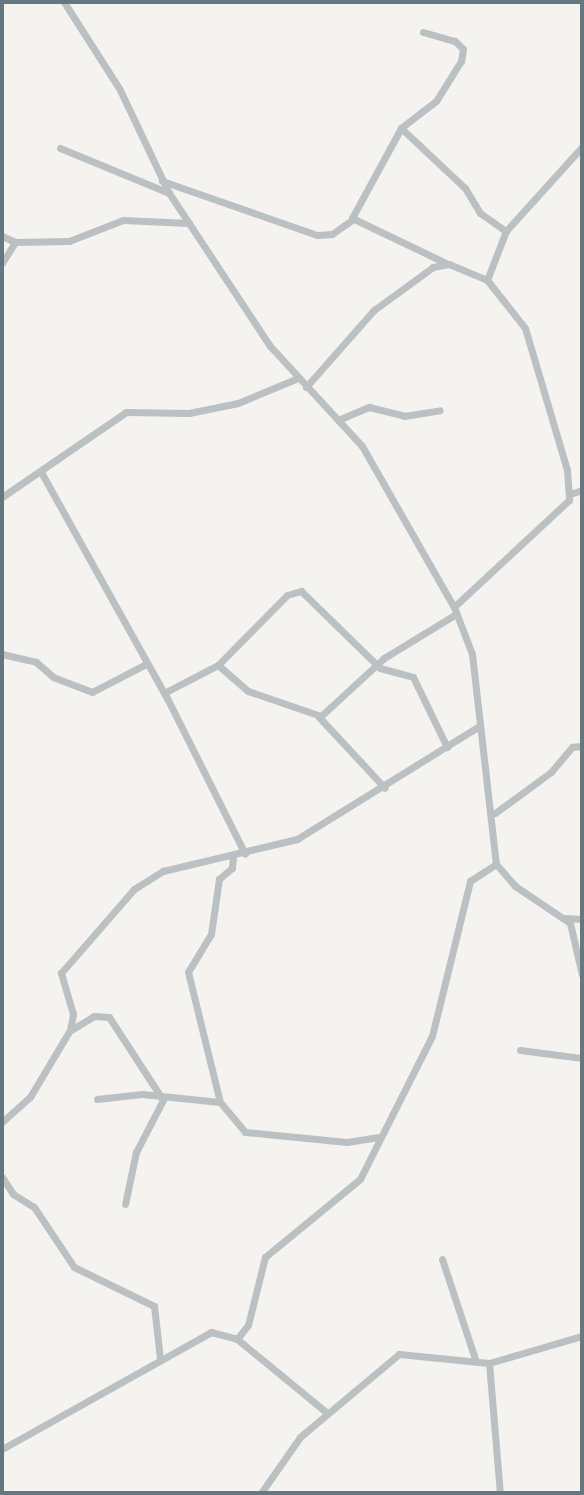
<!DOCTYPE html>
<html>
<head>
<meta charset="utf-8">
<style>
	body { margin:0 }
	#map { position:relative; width:584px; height:1495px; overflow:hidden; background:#f4f3f0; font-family:"DejaVu Sans",sans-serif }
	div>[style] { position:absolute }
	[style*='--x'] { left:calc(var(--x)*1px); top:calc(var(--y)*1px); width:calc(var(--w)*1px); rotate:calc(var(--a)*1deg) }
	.street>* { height:7px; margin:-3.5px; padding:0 3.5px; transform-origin:3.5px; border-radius:3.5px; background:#bbc0c2 }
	span { translate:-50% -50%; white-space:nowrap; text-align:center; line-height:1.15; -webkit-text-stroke:7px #fff; paint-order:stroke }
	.frame { position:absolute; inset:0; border:4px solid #65787f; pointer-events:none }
</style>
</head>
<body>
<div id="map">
	<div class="street">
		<i style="--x:64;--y:2;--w:104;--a:57.5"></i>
		<i style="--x:120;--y:90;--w:114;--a:64.6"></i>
		<i style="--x:169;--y:193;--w:183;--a:56.6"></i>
		<i style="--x:270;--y:346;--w:136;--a:47.4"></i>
		<i style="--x:362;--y:446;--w:185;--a:60.3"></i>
		<i style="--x:454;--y:607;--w:50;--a:69"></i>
		<i style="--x:472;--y:654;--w:211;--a:83.5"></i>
		<i style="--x:496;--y:864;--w:29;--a:49"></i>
		<i style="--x:515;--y:886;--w:66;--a:33.9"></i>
		<i style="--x:570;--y:923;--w:53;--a:77"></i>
		<i style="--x:423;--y:32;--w:33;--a:16"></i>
		<i style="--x:455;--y:41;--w:11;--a:45"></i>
		<i style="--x:463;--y:49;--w:12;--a:99"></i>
		<i style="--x:461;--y:61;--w:47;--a:122"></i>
		<i style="--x:436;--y:101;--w:44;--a:142.4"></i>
		<i style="--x:401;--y:128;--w:102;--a:118.6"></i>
		<i style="--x:352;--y:218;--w:106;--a:25.6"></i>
		<i style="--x:401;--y:128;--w:88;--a:43.2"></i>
		<i style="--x:465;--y:188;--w:29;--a:59"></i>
		<i style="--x:480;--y:213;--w:32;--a:35"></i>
		<i style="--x:60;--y:148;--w:118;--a:22.4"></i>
		<i style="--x:162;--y:181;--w:164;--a:19.2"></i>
		<i style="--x:317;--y:235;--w:15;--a:-4"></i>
		<i style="--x:332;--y:234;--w:24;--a:-35"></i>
		<i style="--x:2;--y:236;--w:14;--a:25"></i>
		<i style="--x:2;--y:263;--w:25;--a:-58"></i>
		<i style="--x:15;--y:242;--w:54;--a:-1.1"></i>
		<i style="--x:69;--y:241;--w:58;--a:-21.3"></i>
		<i style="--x:123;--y:220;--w:66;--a:2.6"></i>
		<i style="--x:487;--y:280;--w:53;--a:-68.8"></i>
		<i style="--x:506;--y:231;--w:113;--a:-47.9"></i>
		<i style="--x:306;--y:387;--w:103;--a:-48.6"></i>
		<i style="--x:374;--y:310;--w:73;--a:-36.1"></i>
		<i style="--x:433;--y:267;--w:16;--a:-11"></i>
		<i style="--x:449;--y:264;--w:41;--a:22.8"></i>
		<i style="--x:487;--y:280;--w:61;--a:51.6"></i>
		<i style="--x:525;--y:328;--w:148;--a:73.5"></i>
		<i style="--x:567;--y:470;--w:30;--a:86"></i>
		<i style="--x:569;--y:500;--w:157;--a:137.1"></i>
		<i style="--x:338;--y:420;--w:34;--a:-23"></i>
		<i style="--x:369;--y:407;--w:36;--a:14"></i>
		<i style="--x:404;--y:416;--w:36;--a:-9"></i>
		<i style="--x:41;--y:472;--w:259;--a:60.9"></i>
		<i style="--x:167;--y:698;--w:174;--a:63.4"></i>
		<i style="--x:570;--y:494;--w:13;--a:-18"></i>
		<i style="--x:2;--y:497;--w:150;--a:-34.4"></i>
		<i style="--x:126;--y:412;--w:63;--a:0.9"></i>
		<i style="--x:189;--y:413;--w:50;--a:-11.5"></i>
		<i style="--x:238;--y:403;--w:65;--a:-22.6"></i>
		<i style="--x:2;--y:654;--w:35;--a:13"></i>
		<i style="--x:36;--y:662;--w:23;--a:41"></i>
		<i style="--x:53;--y:677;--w:42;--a:21"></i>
		<i style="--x:92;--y:692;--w:59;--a:-27.4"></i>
		<i style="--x:218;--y:665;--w:98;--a:-45.4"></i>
		<i style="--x:287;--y:595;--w:15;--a:-16"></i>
		<i style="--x:301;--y:591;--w:110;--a:44.3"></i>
		<i style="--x:380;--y:668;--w:34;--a:15"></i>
		<i style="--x:413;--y:677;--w:78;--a:64.1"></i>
		<i style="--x:164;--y:693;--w:61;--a:-27.4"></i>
		<i style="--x:218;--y:665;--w:40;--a:41"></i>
		<i style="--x:248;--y:691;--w:77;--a:18.9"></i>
		<i style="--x:321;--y:716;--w:86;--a:-42.6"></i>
		<i style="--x:384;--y:658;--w:84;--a:-31.4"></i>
		<i style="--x:318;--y:716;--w:98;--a:47.1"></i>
		<i style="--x:495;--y:813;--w:69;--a:-36.2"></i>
		<i style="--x:551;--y:772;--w:33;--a:-50"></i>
		<i style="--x:572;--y:747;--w:10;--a:-6"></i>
		<i style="--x:233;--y:856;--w:12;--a:95"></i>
		<i style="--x:232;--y:868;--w:17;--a:140"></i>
		<i style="--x:219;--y:879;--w:56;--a:98.3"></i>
		<i style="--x:211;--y:934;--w:44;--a:121.2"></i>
		<i style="--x:188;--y:972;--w:134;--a:76.2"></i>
		<i style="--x:220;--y:1102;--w:39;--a:50"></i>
		<i style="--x:245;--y:1132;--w:102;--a:5.6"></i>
		<i style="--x:347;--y:1142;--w:32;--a:-9"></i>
		<i style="--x:565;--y:918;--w:17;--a:3"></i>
		<i style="--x:71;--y:1030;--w:27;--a:-31"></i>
		<i style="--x:94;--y:1016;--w:15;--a:4"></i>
		<i style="--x:109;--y:1017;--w:99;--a:57"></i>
		<i style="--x:163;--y:1100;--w:59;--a:117.4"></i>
		<i style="--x:136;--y:1152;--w:53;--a:101.9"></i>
		<i style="--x:520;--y:1050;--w:63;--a:7.4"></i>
		<i style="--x:97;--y:1099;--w:45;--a:-6.3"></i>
		<i style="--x:142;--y:1094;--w:78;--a:5.9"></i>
		<i style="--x:2;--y:1122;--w:38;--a:-42"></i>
		<i style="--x:30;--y:1097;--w:78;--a:-59.2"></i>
		<i style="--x:70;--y:1030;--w:16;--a:-79"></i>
		<i style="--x:73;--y:1014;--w:43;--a:-106.3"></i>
		<i style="--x:61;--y:973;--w:111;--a:-49"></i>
		<i style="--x:134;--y:889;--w:34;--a:-32"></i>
		<i style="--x:163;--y:871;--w:138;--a:-13.4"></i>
		<i style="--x:297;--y:839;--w:214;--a:-31.8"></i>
		<i style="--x:2;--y:1177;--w:20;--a:57"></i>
		<i style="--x:13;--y:1194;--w:25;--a:32"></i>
		<i style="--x:34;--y:1207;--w:72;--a:56.3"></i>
		<i style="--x:74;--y:1267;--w:89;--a:26"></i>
		<i style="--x:154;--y:1306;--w:53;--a:83.5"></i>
		<i style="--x:442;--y:1259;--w:108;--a:71.7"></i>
		<i style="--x:237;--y:1339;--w:18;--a:-52"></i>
		<i style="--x:248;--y:1325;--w:70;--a:-76"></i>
		<i style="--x:265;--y:1257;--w:123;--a:-39.4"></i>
		<i style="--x:360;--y:1179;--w:160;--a:-63.3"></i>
		<i style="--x:432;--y:1036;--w:160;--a:-76.2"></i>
		<i style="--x:470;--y:881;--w:31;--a:-33"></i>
		<i style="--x:489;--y:1363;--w:130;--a:85.2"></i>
		<i style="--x:2;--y:1449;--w:240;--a:-29.2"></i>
		<i style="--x:211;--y:1332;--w:27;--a:15"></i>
		<i style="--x:237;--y:1339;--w:117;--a:39.4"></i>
		<i style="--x:261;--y:1493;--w:68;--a:-55.1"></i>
		<i style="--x:300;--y:1437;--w:129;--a:-40"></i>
		<i style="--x:399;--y:1354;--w:90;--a:5.7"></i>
		<i style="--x:489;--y:1363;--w:97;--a:-16.2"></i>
	</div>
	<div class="frame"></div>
</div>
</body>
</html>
